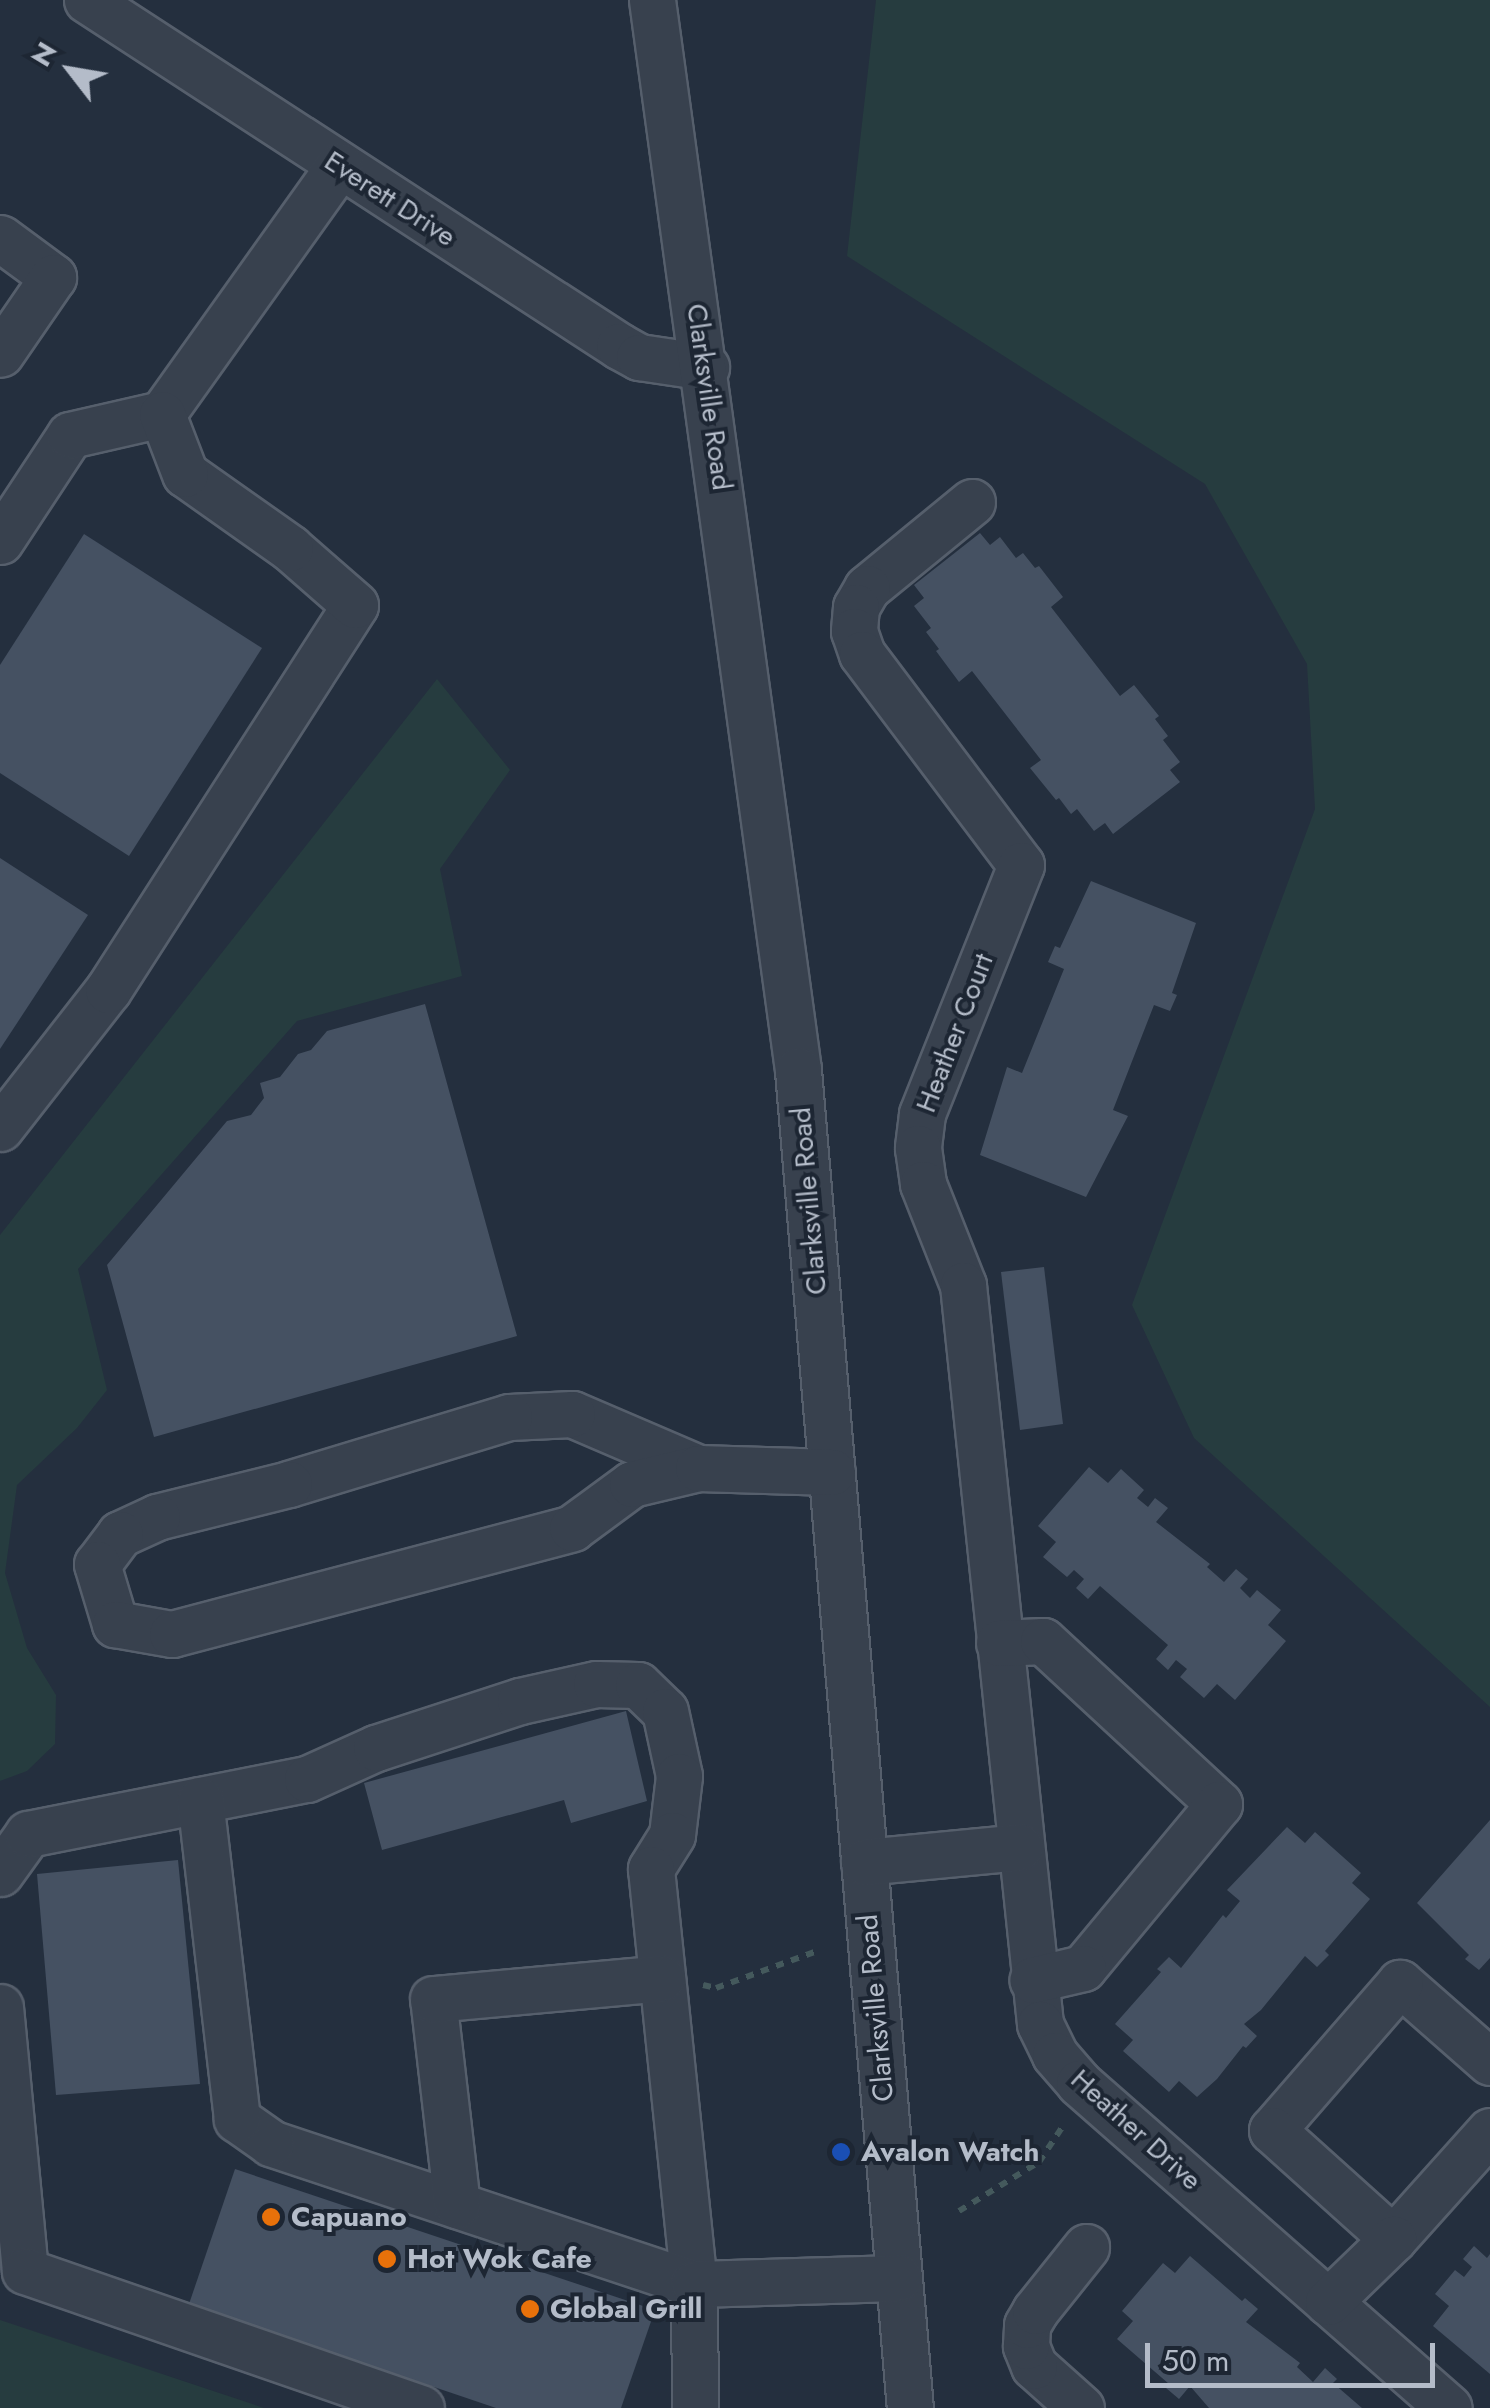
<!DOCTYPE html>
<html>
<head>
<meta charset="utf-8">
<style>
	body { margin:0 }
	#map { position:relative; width:1490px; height:2408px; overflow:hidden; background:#242f3e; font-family:Jost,sans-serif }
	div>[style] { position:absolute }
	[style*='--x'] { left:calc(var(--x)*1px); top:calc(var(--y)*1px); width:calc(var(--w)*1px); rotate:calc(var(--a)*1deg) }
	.green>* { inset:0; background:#263c3f }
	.building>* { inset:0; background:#455162 }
	.path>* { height:6px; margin-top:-3px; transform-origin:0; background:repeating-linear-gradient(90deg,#44595c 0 8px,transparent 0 16px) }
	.roads { filter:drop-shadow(2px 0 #565f6c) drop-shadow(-2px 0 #565f6c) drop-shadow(0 2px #565f6c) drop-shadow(0 -2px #565f6c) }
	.minor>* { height:45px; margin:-22.5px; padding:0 22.5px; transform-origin:22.5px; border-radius:22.5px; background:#38414e }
	.dots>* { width:28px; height:28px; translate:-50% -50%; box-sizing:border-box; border:5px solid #1d2633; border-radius:50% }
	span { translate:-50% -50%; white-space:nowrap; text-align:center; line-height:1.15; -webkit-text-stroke:8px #1d2633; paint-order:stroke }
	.street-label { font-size:28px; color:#b4bcc9 }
	.poi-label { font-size:28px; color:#b4bcc9; font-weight:700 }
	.left { translate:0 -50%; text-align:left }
	.north { position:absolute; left:20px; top:20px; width:100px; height:100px; -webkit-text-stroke:8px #1d2633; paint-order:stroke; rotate:301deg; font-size:28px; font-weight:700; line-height:40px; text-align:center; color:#b4bcc9 }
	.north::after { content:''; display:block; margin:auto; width:35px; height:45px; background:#b4bcc9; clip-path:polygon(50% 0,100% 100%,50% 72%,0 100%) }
	.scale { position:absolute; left:1145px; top:2343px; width:290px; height:45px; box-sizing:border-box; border:5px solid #b4bcc9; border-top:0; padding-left:12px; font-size:30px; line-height:35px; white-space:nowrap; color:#b4bcc9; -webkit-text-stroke:8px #1d2633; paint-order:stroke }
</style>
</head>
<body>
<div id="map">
	<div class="green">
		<i style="clip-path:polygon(876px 0,1490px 0,1490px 1707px,1194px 1438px,1132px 1305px,1315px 809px,1307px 664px,1205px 484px,847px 256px)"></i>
		<i style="clip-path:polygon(437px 679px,510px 770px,440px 869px,462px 976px,297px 1021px,78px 1269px,107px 1390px,77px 1428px,17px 1485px,5px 1573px,27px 1648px,56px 1695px,55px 1744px,27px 1771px,0 1781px,0 1235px)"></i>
		<i style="clip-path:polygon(0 2320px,264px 2408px,0 2408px)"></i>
	</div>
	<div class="building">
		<i style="clip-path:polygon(980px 533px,990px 545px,1000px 537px,1016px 558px,1023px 553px,1035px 568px,1039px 566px,1063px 597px,1051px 607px,1120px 696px,1134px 685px,1159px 716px,1155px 719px,1168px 736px,1163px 740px,1180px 762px,1170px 770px,1180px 782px,1113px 834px,1105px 823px,1094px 831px,1077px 809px,1071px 814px,1059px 798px,1056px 800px,1030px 768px,1041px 760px,972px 671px,959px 682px,936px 651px,939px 649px,926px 632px,931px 628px,914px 606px,924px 598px,914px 585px)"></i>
		<i style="clip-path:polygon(84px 534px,262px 648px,129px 856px,0 773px,0 665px)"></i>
		<i style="clip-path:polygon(0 858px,88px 915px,0 1049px)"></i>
		<i style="clip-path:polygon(1091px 881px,1196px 923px,1172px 993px,1177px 995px,1170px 1011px,1154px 1005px,1113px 1110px,1128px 1116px,1086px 1197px,980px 1155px,1007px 1067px,1022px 1073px,1064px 969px,1048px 962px,1055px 946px,1060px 948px)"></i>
		<i style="clip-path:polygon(425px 1004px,517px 1336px,154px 1437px,107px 1265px,227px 1121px,251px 1115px,264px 1098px,260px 1083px,280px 1077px,298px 1054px,311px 1050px,327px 1031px)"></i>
		<i style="clip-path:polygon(1044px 1267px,1063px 1424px,1020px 1430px,1001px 1272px)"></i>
		<i style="clip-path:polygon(1089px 1467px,1108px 1483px,1121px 1469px,1144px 1490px,1137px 1498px,1148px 1507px,1155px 1498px,1168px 1508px,1156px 1522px,1210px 1564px,1207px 1567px,1224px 1582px,1236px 1569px,1248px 1579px,1240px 1588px,1250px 1598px,1257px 1590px,1281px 1610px,1268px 1625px,1286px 1641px,1235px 1700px,1217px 1684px,1204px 1698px,1180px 1677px,1187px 1669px,1176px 1660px,1168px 1670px,1156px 1659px,1168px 1645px,1100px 1586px,1088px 1599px,1076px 1588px,1084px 1579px,1074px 1570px,1067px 1577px,1043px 1557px,1056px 1542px,1038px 1526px)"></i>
		<i style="clip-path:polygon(626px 1711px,647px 1801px,571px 1823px,564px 1800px,382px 1850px,364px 1783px)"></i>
		<i style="clip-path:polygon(1490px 1820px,1490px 1958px,1479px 1970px,1465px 1959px,1469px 1955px,1417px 1903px)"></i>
		<i style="clip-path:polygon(1287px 1827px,1305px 1843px,1315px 1832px,1361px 1873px,1352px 1883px,1370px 1899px,1325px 1951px,1329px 1955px,1317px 1967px,1305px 1956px,1261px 2010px,1244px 2024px,1257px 2036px,1246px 2048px,1243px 2046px,1217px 2079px,1197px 2097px,1179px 2081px,1169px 2092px,1123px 2051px,1133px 2040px,1115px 2024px,1161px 1972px,1157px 1969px,1169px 1957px,1181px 1968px,1223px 1915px,1226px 1918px,1240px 1901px,1227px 1890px)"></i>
		<i style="clip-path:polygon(178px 1860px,200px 2084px,56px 2095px,37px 1874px)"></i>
		<i style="clip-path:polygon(235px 2169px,655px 2310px,621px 2408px,496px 2408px,189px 2304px)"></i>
		<i style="clip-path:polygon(1474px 2246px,1487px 2258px,1490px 2254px,1490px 2374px,1433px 2326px,1449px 2306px,1435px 2294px,1455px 2270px,1464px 2277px,1472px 2267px,1463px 2259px)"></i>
		<i style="clip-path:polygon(1190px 2256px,1242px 2301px,1245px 2298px,1258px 2309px,1246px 2322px,1300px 2363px,1297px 2367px,1313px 2382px,1325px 2368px,1337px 2379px,1333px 2383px,1362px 2408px,1209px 2408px,1190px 2386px,1179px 2399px,1166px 2388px,1169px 2384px,1117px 2339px,1133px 2321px,1122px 2311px,1163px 2263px,1175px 2273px)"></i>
	</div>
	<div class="path">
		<i style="--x:703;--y:1985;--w:13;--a:13"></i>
		<i style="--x:716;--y:1988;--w:111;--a:-20.1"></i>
		<i style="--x:959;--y:2211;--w:94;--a:-31.5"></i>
		<i style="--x:1039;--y:2162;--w:47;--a:-56.3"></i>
	</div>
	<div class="roads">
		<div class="minor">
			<i style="--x:87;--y:0;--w:635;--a:33.04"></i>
			<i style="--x:619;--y:346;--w:23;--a:29"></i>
			<i style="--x:639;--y:357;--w:68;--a:8.5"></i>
			<i style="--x:652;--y:0;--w:1080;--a:82.23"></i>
			<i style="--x:798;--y:1070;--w:1343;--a:85.22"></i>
			<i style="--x:0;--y:238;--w:66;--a:36.3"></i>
			<i style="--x:53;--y:277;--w:93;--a:124.5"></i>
			<i style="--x:972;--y:502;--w:136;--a:140.7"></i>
			<i style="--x:867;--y:588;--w:22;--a:120"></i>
			<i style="--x:856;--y:607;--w:24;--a:95"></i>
			<i style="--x:854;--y:631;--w:24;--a:71"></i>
			<i style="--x:862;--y:654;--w:264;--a:53"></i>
			<i style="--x:1021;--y:865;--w:268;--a:111.7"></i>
			<i style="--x:922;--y:1114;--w:34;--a:97"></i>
			<i style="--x:918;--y:1148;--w:36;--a:82"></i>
			<i style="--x:923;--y:1184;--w:109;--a:68.4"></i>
			<i style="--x:963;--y:1285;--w:743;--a:84.05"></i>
			<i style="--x:1040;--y:2024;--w:34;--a:64"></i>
			<i style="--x:1055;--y:2055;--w:37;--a:49"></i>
			<i style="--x:1079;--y:2083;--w:492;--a:41.3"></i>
			<i style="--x:0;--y:541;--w:127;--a:-56.6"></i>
			<i style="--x:70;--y:435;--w:94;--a:-12.9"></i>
			<i style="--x:162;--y:414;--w:305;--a:-54.5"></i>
			<i style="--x:0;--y:1128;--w:175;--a:-52"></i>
			<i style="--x:108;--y:990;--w:457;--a:-57.3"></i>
			<i style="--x:355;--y:605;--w:86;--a:-138.8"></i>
			<i style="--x:290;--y:548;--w:128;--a:-144.8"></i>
			<i style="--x:185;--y:474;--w:64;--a:-111"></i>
			<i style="--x:698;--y:1468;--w:137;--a:-156.8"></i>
			<i style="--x:572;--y:1414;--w:63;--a:177.3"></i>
			<i style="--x:509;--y:1417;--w:230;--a:163.1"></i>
			<i style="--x:289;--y:1484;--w:136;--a:166"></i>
			<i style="--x:157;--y:1517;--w:41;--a:155.3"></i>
			<i style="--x:120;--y:1534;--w:38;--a:127"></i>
			<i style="--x:97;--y:1564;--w:63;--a:73.3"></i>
			<i style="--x:115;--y:1624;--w:58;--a:10"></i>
			<i style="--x:172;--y:1634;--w:414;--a:-14.8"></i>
			<i style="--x:572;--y:1528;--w:74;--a:-36.3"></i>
			<i style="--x:632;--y:1484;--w:68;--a:-13.6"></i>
			<i style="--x:698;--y:1468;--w:134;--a:1.7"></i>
			<i style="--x:999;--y:1643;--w:44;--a:-2.6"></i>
			<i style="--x:1043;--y:1641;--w:240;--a:42.8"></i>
			<i style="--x:1219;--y:1804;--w:213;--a:129.7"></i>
			<i style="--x:1083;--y:1968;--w:52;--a:166.8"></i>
			<i style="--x:864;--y:1862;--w:157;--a:-5.5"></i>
			<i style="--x:0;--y:1873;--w:48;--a:-54.3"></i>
			<i style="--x:28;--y:1834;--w:284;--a:-11.2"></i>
			<i style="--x:307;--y:1779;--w:76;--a:-24.2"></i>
			<i style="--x:376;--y:1748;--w:151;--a:-18.1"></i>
			<i style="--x:520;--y:1701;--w:78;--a:-12.6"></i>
			<i style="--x:596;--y:1684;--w:42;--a:1.4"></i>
			<i style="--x:638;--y:1685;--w:37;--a:44"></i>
			<i style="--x:665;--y:1711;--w:66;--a:77.8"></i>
			<i style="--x:679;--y:1776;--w:59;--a:96.8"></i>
			<i style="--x:672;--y:1835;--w:40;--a:122"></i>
			<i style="--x:651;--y:1869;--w:417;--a:84.1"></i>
			<i style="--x:694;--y:2284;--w:446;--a:-161.6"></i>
			<i style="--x:271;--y:2143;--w:42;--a:-144.8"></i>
			<i style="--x:237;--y:2119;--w:321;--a:-96.6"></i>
			<i style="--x:0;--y:2007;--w:265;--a:84.6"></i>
			<i style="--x:25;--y:2271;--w:419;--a:19.1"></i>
			<i style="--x:1490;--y:2062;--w:120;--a:-138.7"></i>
			<i style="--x:1400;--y:1983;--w:195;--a:131"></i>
			<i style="--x:1272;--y:2130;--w:163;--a:42"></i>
			<i style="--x:1393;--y:2239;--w:145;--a:-48.1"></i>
			<i style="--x:457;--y:2205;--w:207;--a:-96.6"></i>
			<i style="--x:433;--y:1999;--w:230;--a:-5.2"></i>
			<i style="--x:1328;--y:2302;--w:91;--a:-44.1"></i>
			<i style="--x:695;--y:2408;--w:124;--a:-90.5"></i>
			<i style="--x:694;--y:2284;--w:205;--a:-1.7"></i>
			<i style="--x:1081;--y:2408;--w:63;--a:-138.2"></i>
			<i style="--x:1034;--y:2366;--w:22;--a:-112"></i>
			<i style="--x:1026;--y:2346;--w:21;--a:-87"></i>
			<i style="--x:1027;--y:2325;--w:16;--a:-60"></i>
			<i style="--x:1035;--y:2311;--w:82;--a:-51.4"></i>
		</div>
	</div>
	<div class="dots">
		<i style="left:841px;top:2152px;background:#1a4fb4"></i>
		<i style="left:271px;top:2217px;background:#e8710a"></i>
		<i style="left:387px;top:2259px;background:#e8710a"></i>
		<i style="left:530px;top:2309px;background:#e8710a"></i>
	</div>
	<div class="street-label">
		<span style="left:390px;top:199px;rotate:33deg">Everett Drive</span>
		<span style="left:709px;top:397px;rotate:82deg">Clarksville Road</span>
		<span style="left:955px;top:1033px;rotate:-69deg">Heather Court</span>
		<span style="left:809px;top:1201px;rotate:-95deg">Clarksville Road</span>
		<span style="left:876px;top:2008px;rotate:-95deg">Clarksville Road</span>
		<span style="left:1136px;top:2130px;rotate:42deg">Heather Drive</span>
	</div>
	<div class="poi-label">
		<span class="left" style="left:861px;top:2152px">Avalon Watch</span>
		<span class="left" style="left:291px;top:2217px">Capuano</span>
		<span class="left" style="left:407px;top:2259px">Hot Wok Cafe</span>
		<span class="left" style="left:550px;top:2309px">Global Grill</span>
	</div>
	<div class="north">N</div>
	<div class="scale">50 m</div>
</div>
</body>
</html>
